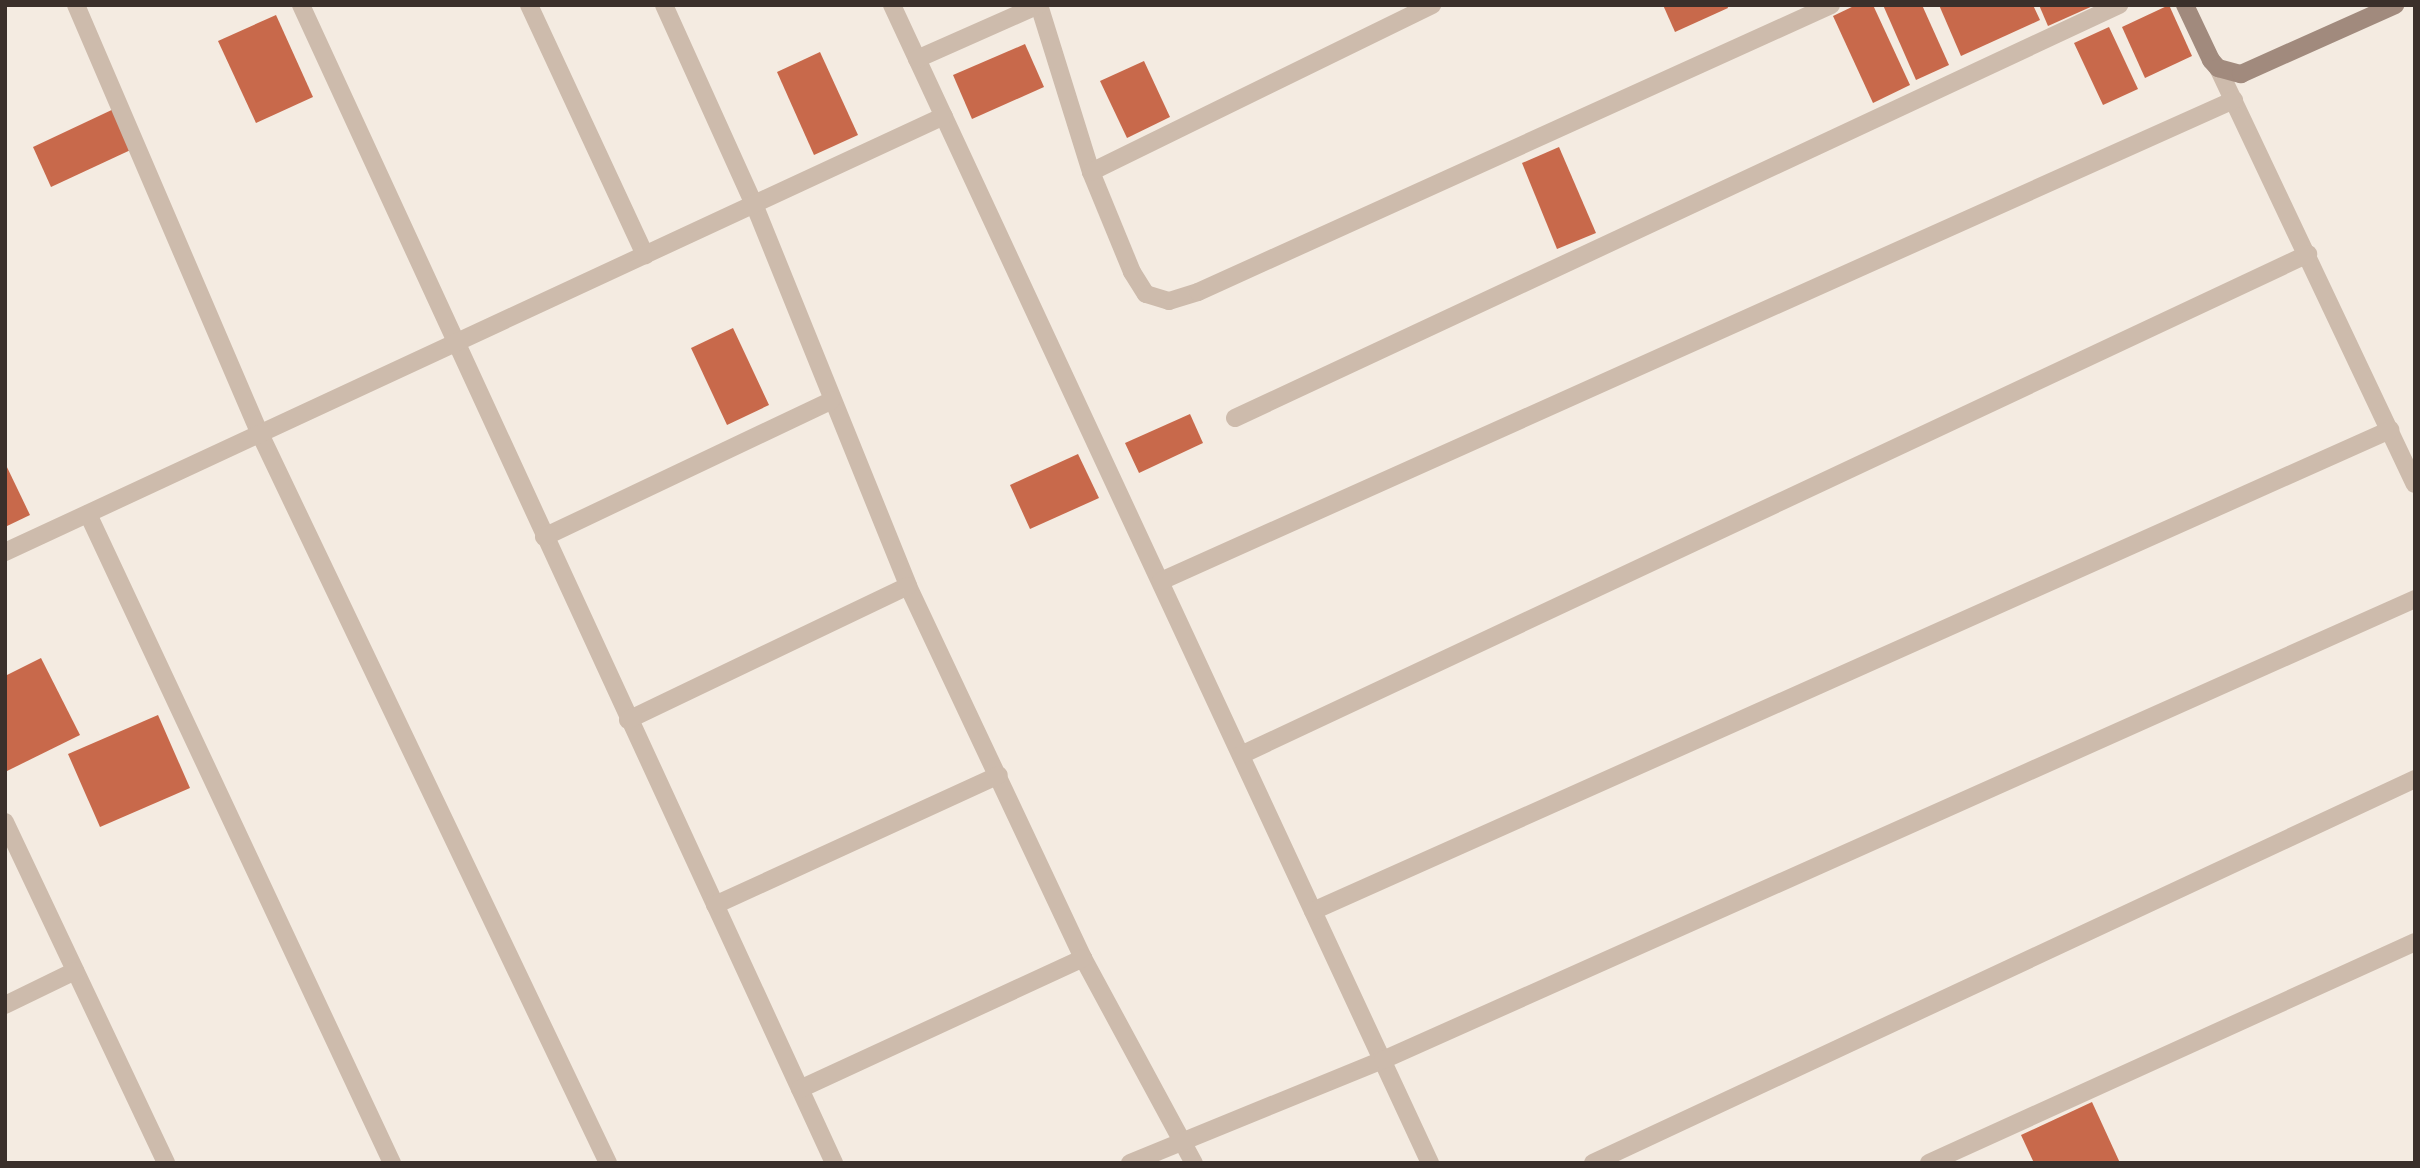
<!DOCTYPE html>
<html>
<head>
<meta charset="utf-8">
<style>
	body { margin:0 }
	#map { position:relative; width:2420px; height:1168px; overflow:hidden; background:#f4ebe1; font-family:"Asap Condensed",sans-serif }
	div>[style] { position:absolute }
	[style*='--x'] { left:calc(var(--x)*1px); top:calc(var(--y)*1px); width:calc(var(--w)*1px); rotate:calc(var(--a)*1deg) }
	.building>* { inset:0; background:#c8694b }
	.street>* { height:18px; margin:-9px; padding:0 9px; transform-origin:9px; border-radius:9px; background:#cdbbac }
	.secondary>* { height:18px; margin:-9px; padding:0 9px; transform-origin:9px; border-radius:9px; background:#a18a7d }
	span { translate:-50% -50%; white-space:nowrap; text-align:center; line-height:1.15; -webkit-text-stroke:6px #fbf5ee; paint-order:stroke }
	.frame { position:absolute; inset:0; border:7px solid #3b302b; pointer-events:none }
</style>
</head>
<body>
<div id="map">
	<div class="building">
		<i style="clip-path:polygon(1663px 5px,1727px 5px,1728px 8px,1675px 32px)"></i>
		<i style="clip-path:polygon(1856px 5px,1873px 5px,1910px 85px,1873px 103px,1833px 16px)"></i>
		<i style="clip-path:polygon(1883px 5px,1922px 5px,1949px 65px,1916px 80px)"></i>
		<i style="clip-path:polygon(1939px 5px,2033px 5px,2040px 20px,1961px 56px)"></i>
		<i style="clip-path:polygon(2039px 5px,2095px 5px,2048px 26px)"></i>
		<i style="clip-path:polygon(2169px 5px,2192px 56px,2145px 78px,2122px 27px)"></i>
		<i style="clip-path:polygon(276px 15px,313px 97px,256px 123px,218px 41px)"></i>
		<i style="clip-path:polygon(2109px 27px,2138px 89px,2103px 105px,2074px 43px)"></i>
		<i style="clip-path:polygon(1025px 44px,1044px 87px,972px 119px,953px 75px)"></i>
		<i style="clip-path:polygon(820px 52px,858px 135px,814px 155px,777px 72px)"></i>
		<i style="clip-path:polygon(1144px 61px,1170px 117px,1127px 138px,1100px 81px)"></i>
		<i style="clip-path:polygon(118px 107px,137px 147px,51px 187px,33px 147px)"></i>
		<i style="clip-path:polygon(1559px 147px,1596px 233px,1557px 249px,1522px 163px)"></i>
		<i style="clip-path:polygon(733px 328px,769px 405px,727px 425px,691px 348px)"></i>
		<i style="clip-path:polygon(1190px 414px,1203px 443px,1139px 473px,1125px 443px)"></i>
		<i style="clip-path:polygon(1078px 454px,1099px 498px,1030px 529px,1010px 485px)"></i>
		<i style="clip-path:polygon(5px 463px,30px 515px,5px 527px)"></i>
		<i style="clip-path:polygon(41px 658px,80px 735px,5px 772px,5px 676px)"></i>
		<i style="clip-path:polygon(158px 715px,190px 788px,100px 827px,68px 754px)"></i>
		<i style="clip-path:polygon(2092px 1102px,2120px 1163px,2034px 1163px,2021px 1135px)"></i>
	</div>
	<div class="street">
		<i style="--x:76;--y:5;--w:467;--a:66.8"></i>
		<i style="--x:260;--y:434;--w:808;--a:64.48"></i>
		<i style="--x:301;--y:5;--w:1275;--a:65.28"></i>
		<i style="--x:529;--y:5;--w:276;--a:65.1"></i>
		<i style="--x:664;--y:5;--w:218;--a:65.7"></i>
		<i style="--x:754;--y:204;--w:412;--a:68"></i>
		<i style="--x:908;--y:586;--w:411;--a:64.8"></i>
		<i style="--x:1083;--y:958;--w:233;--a:61.6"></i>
		<i style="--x:892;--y:5;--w:1277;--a:65.08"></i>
		<i style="--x:1039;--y:5;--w:175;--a:72.7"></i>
		<i style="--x:1091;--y:172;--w:108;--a:67.7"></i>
		<i style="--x:1132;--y:272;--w:26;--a:58"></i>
		<i style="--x:1146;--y:294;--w:24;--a:17"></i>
		<i style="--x:1169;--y:301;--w:30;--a:-17"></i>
		<i style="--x:1198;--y:292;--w:695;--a:-24.39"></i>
		<i style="--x:917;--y:59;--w:133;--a:-23.9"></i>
		<i style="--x:2218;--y:68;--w:460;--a:64.7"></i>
		<i style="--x:1091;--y:172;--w:380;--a:-26.1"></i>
		<i style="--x:1235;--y:418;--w:976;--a:-25.04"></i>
		<i style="--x:88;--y:514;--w:717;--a:64.9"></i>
		<i style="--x:544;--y:537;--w:318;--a:-25.4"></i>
		<i style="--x:5;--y:552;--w:1035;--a:-24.91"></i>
		<i style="--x:1161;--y:581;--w:1176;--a:-24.15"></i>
		<i style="--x:628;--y:720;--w:310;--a:-25.6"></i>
		<i style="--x:1241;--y:755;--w:1179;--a:-25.15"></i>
		<i style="--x:5;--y:822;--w:377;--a:64.7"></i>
		<i style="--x:715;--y:905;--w:312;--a:-24.6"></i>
		<i style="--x:1313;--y:911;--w:1180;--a:-24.07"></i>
		<i style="--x:5;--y:1005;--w:78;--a:-25.9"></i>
		<i style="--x:800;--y:1089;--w:312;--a:-24.8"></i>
		<i style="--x:1130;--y:1163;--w:273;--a:-22.2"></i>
		<i style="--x:1383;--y:1060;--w:1130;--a:-24.07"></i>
		<i style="--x:1593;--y:1163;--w:907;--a:-25.04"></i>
		<i style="--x:1929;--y:1163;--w:534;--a:-24.45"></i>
	</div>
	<div class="secondary">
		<i style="--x:2185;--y:5;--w:61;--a:64.7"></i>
		<i style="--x:2211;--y:60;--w:11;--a:49"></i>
		<i style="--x:2218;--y:68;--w:24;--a:15"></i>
		<i style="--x:2241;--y:74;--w:169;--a:-24.1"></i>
	</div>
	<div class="frame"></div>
</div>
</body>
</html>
